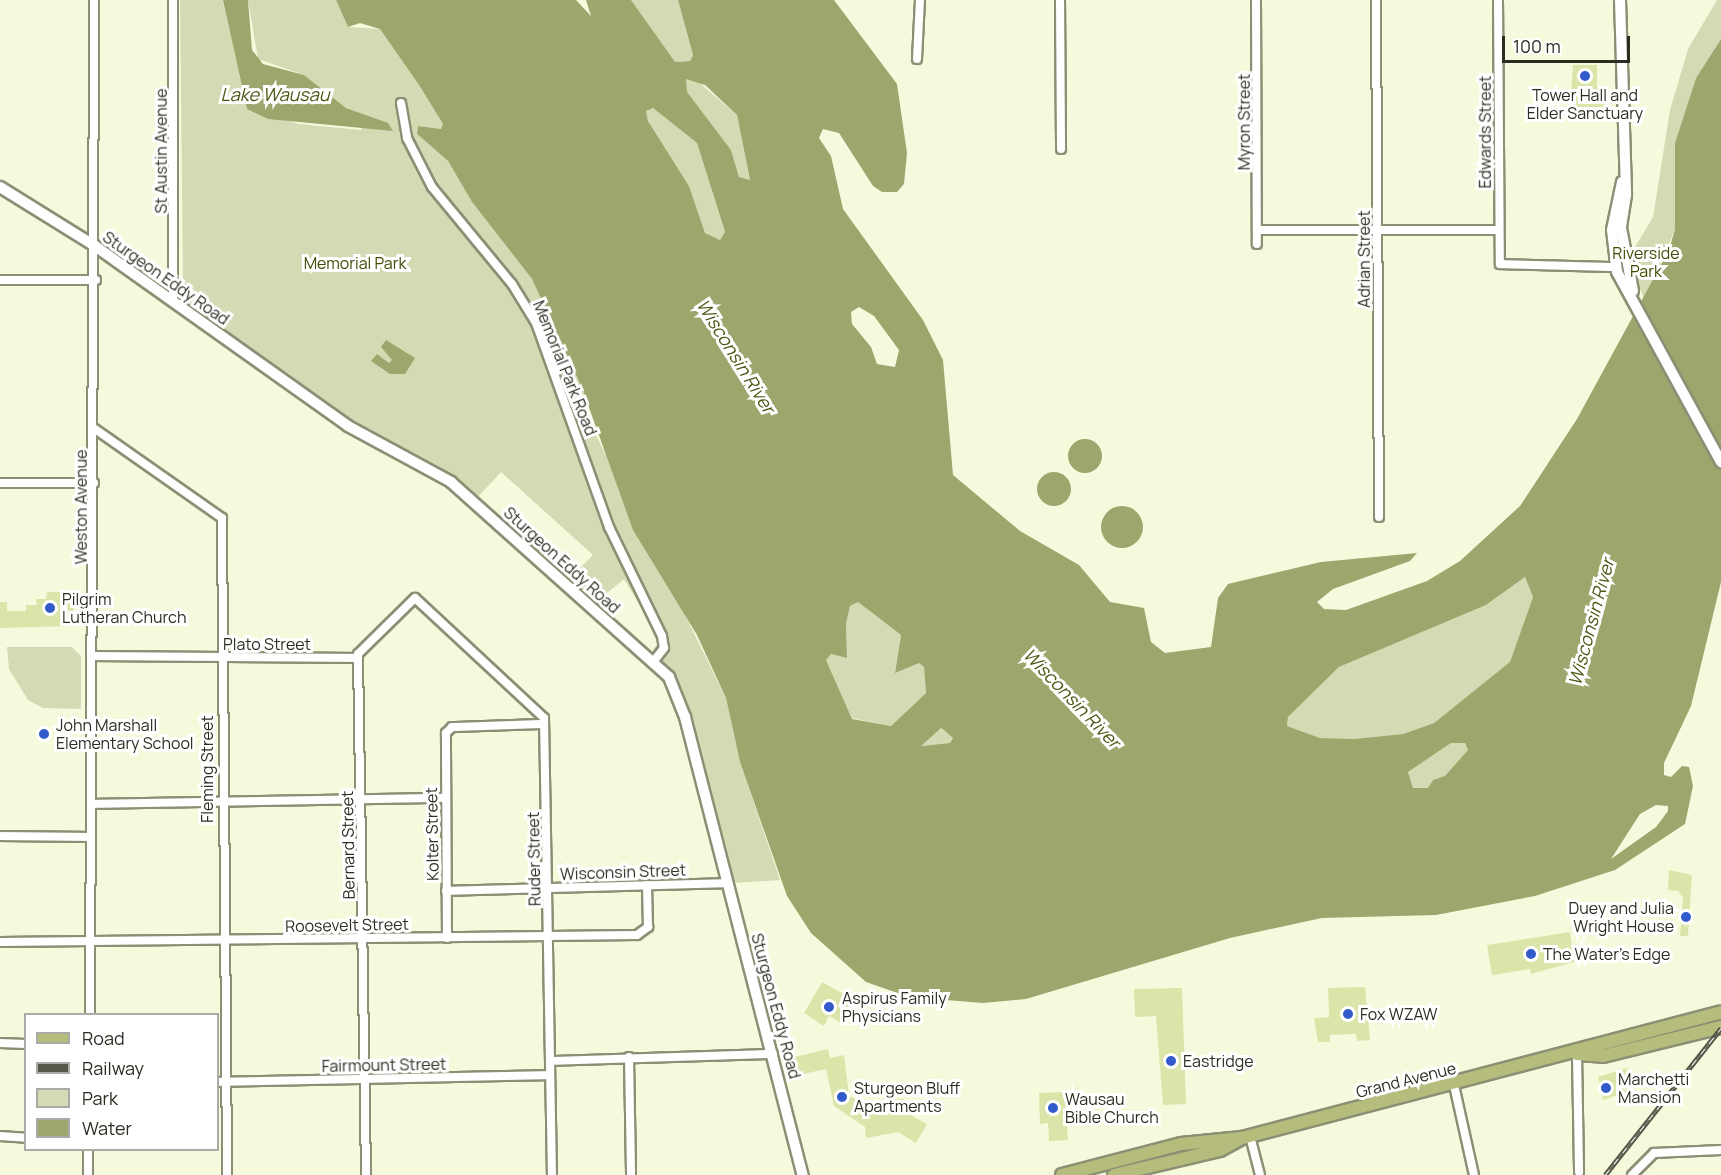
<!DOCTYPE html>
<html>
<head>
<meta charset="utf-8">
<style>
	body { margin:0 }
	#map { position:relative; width:1721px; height:1175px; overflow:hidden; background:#f5fadd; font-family:Manrope,sans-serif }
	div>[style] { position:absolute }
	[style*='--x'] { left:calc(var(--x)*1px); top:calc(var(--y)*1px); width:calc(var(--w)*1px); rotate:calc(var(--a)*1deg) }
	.green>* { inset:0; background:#d4dbb4 }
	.water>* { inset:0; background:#9ea66e }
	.round { border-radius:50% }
	.building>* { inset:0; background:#dbe5aa }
	.roads { filter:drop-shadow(2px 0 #8b9075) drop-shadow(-2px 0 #8b9075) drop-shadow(0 2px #8b9075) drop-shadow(0 -2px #8b9075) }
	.street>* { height:8px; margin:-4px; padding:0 4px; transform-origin:4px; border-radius:4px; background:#fff }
	.secondary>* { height:10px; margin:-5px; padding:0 5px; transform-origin:5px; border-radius:5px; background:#fff }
	.primary>* { height:12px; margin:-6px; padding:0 6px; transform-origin:6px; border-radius:6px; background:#b6bd7c }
	.rail>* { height:4.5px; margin-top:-2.25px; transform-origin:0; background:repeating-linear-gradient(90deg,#fff 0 7px,#555849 0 14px); box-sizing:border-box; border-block:2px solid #555849 }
	.dots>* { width:16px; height:16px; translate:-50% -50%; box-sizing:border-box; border:3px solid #fff; border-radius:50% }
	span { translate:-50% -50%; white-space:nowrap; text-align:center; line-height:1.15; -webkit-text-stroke:6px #fff; paint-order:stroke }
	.poi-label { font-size:16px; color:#2b2d22 }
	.left { translate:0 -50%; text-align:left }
	.right { translate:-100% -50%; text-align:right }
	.street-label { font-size:16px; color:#2b2d22 }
	.park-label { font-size:16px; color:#454b06 }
	.water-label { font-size:18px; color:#515817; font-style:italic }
	.legend { position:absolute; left:24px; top:1013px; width:195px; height:138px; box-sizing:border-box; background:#fff; border:2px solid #aaaba7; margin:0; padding:8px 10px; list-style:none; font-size:18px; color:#2b2d22 }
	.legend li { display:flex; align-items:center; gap:12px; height:30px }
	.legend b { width:30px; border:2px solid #aaaba7 }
	.scale { position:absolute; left:1502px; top:36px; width:128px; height:27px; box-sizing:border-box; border:3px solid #2b2d22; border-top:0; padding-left:8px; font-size:18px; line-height:21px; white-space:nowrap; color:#2b2d22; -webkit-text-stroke:4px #fff; paint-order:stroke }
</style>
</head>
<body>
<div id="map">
	<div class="green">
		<i style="clip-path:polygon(180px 0,223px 0,247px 109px,299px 124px,361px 130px,365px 115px,346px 108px,304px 75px,258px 59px,248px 0,336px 0,348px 27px,380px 29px,419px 85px,443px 124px,441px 129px,418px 126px,417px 134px,448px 161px,472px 202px,532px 279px,582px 388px,594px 431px,726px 698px,740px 762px,780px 880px,733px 883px,685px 701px,653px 650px,658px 643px,653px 627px,624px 579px,595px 603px,569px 579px,593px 555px,501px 472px,478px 497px,446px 472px,352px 423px,188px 305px,183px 285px)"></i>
		<i style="clip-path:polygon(631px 0,678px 0,693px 55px,690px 61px,675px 62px,666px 55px)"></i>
		<i style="clip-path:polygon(1717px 0,1721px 0,1721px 39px,1696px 78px,1675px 143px,1675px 229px,1645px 301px,1628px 259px,1653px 217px,1670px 110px,1688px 49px)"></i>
		<i style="clip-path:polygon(686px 79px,695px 79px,737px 115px,750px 181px,739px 177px,731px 150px,686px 92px)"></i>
		<i style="clip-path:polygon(653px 108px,697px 143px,725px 233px,720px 240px,705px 233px,689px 186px,648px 121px,646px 110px)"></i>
		<i style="clip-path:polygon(1525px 577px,1533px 597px,1510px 663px,1434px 723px,1403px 734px,1354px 739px,1320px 738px,1287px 726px,1288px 717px,1339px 667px,1486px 605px)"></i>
		<i style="clip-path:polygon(858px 602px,901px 635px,895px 672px,919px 662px,924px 667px,926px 693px,891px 726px,851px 718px,826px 660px,831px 654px,847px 658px,846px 624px,850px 606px)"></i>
		<i style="clip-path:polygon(7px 647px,72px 647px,81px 656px,81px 709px,43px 708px,28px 700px,9px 669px)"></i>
		<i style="clip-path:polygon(940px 728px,953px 738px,950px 743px,921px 746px)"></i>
		<i style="clip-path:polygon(1451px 743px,1465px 743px,1468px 750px,1445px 777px,1433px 780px,1429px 788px,1413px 788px,1408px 772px)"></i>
	</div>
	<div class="water">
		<i style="clip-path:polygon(223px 0,248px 0,252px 50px,263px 64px,304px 75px,346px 108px,388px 123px,393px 131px,268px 119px,247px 109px)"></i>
		<i style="clip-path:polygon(evenodd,336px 0,576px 0,591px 16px,586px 0,631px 0,675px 62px,690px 61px,693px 55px,678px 0,834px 0,897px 84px,907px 153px,904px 184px,897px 192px,882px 192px,873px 186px,839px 133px,823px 129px,819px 138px,831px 156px,843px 209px,923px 320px,943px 360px,953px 475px,1020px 531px,1079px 565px,1110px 602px,1144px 608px,1151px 642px,1165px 653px,1211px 647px,1218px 598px,1228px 584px,1321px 562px,1417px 553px,1410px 561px,1333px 589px,1317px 602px,1324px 609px,1346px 610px,1427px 581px,1460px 561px,1520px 506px,1577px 419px,1669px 250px,1675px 229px,1675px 143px,1696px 78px,1721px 39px,1721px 582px,1691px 706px,1664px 763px,1664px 775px,1671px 777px,1682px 766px,1689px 767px,1693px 786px,1685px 824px,1615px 870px,1535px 896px,1436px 915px,1322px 918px,1230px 938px,1026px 999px,983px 1003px,909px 997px,866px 982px,811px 933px,787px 896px,740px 762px,726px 698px,697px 635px,633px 530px,582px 388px,532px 279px,472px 202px,448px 161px,417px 134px,418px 126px,441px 129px,443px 124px,419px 85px,380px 29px,360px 23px,348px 27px,336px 0,686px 79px,705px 85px,737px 115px,750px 180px,739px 177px,731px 150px,687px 92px,686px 79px,336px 0,653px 108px,697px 143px,725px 232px,720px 240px,705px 233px,689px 186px,648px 121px,646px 111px,653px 108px,336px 0,859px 307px,874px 316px,899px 350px,895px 367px,877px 364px,871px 347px,852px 324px,851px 312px,859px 307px,336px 0,1525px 577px,1533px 597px,1510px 662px,1434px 723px,1403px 734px,1354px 739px,1320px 738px,1287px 726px,1288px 717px,1339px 667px,1486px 605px,1525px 577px,336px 0,858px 602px,901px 635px,895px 673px,919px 663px,924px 667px,926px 693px,891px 726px,852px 719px,826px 660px,831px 654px,847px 658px,846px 624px,850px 606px,858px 602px,336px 0,941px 728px,953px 738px,950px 743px,921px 746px,941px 728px,336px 0,1451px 743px,1465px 743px,1468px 750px,1445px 776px,1433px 780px,1428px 788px,1413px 788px,1408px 772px,1451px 743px,336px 0,1656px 805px,1668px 806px,1668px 811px,1656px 827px,1611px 859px,1640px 814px,1656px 805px)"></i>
		<i style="clip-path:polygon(386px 340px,415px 358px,405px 374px,390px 374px,371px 361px,377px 354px,389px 363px,392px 360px,381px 347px)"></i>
		<i class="round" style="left:1068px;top:439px;width:34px;height:34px"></i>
		<i class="round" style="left:1037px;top:472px;width:34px;height:34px"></i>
		<i class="round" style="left:1101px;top:506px;width:42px;height:42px"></i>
	</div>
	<div class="building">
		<i style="clip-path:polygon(1573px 65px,1597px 65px,1597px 86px,1606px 86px,1606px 107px,1570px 107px)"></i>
		<i style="clip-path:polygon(47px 592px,73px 592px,74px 626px,0 628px,0 602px,7px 602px,7px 611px,26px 611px,26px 605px,37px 605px,36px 599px,46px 599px)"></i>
		<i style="clip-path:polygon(1669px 870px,1692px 875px,1688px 936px,1680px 936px,1683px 898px,1678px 891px,1668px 890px)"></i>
		<i style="clip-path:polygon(1570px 932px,1574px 962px,1531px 974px,1530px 969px,1492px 975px,1487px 945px)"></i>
		<i style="clip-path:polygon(822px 982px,854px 1000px,841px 1023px,829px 1016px,824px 1026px,804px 1013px)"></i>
		<i style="clip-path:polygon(1365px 987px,1370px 1040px,1357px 1041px,1356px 1034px,1330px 1035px,1330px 1042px,1318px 1042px,1314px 1018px,1329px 1017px,1328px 988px)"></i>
		<i style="clip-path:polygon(1182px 988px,1186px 1104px,1163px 1105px,1156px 1016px,1135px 1017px,1134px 989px)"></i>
		<i style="clip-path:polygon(828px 1049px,830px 1058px,844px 1055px,849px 1096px,879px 1108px,878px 1101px,904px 1099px,907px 1113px,927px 1124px,916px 1143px,898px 1132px,866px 1138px,865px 1127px,834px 1106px,826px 1069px,794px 1076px,790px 1058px)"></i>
		<i style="clip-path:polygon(1627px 1068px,1632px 1090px,1603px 1100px,1598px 1077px)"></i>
		<i style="clip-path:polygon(1065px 1092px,1068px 1140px,1049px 1141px,1048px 1123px,1040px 1124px,1039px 1093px)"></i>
	</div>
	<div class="roads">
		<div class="street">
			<i style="--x:173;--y:0;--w:301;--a:90"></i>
			<i style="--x:1060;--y:0;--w:149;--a:89.6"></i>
			<i style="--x:1256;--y:0;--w:244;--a:89.8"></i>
			<i style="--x:1376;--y:0;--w:517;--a:89.67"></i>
			<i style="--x:1498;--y:0;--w:264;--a:89.6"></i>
			<i style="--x:1500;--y:264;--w:116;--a:1.5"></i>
			<i style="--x:917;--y:59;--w:59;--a:-87.1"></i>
			<i style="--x:401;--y:103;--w:36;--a:80"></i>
			<i style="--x:407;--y:138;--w:55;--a:63"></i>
			<i style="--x:432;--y:187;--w:126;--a:50.5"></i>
			<i style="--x:512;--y:284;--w:46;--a:58.4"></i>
			<i style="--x:536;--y:323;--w:217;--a:70.3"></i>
			<i style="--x:609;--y:527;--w:121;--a:64.1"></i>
			<i style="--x:662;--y:636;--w:12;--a:81"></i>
			<i style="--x:664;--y:648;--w:18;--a:128"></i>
			<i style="--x:1257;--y:230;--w:242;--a:0"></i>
			<i style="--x:0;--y:280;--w:96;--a:0"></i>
			<i style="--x:95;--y:429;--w:155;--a:35"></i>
			<i style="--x:222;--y:518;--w:657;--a:89.56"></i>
			<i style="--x:0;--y:483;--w:94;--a:0"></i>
			<i style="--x:93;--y:656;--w:265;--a:0.4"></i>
			<i style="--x:91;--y:804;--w:353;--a:-1"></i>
			<i style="--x:0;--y:836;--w:91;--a:0.6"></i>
			<i style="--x:446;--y:891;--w:282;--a:-1.6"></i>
			<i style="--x:447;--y:938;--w:205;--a:-90.3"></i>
			<i style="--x:446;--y:733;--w:8;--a:-45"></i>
			<i style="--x:452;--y:727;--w:92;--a:-1.9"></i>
			<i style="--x:0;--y:942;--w:637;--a:-0.63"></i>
			<i style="--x:637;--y:935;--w:14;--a:-36"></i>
			<i style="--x:648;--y:927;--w:42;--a:-91.4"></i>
			<i style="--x:90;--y:1014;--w:1014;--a:-89.77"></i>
			<i style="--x:0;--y:1043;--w:26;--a:2"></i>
			<i style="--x:1577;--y:1054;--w:118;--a:89"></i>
			<i style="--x:629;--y:1057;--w:118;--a:89"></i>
			<i style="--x:550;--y:1061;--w:223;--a:-1.8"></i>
			<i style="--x:218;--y:1082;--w:332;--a:-1.2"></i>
			<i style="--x:1454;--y:1085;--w:92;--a:77.5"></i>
			<i style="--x:0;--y:1136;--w:26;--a:4"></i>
			<i style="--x:1250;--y:1136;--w:40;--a:75.6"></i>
			<i style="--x:88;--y:1175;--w:25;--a:-90"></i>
			<i style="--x:366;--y:1175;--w:521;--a:-90.88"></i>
			<i style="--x:358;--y:654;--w:80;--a:-44.5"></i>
			<i style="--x:415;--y:598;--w:176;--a:42.9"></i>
			<i style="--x:544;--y:718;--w:457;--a:89"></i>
			<i style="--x:1632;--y:1175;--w:31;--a:-45"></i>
			<i style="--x:1654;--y:1153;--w:67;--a:-2.6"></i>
		</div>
		<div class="secondary">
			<i style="--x:1620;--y:0;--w:195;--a:88.2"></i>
			<i style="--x:1626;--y:195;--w:33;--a:99"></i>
			<i style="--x:1621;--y:228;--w:64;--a:79.2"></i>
			<i style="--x:1622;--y:182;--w:49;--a:101.8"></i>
			<i style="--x:1612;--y:230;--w:42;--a:83.2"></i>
			<i style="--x:1617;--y:272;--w:217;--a:61.3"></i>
			<i style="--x:0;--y:187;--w:112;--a:31.8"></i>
			<i style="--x:95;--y:246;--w:310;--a:35.4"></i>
			<i style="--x:348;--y:426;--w:117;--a:28.5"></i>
			<i style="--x:451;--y:482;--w:292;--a:41.8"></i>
			<i style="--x:669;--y:677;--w:43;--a:68.2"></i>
			<i style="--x:685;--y:717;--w:473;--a:75.6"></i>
		</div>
		<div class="primary">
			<i style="--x:1577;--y:1054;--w:26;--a:4"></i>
			<i style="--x:1603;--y:1056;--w:122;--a:-13.8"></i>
			<i style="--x:1062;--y:1175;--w:123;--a:-14.6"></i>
			<i style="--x:1181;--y:1144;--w:61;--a:-5.6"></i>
			<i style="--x:1242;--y:1138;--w:495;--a:-14.7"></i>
			<i style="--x:1114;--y:1175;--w:109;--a:-13.3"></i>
			<i style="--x:1220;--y:1150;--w:25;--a:-29"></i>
		</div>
	</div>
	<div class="rail">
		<i style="--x:1605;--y:1175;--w:187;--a:-51.7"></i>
	</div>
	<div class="dots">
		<i style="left:1585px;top:76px;background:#325aca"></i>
		<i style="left:50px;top:608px;background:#325aca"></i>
		<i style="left:44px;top:734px;background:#325aca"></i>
		<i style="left:1686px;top:917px;background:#325aca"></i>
		<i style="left:1531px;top:954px;background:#325aca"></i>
		<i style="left:829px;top:1007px;background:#325aca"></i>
		<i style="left:1348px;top:1014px;background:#325aca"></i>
		<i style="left:1171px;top:1061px;background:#325aca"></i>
		<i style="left:1606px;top:1088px;background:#325aca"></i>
		<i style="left:842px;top:1097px;background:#325aca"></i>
		<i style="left:1053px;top:1108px;background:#325aca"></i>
	</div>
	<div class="poi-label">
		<span style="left:1585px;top:104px">Tower Hall and<br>Elder Sanctuary</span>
		<span class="left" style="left:62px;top:608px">Pilgrim<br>Lutheran Church</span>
		<span class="left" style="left:56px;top:734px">John Marshall<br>Elementary School</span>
		<span class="right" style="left:1674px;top:917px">Duey and Julia<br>Wright House</span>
		<span class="left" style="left:1543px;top:954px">The Water's Edge</span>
		<span class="left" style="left:842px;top:1007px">Aspirus Family<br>Physicians</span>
		<span class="left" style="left:1360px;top:1014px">Fox WZAW</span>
		<span class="left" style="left:1183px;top:1061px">Eastridge</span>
		<span class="left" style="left:1618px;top:1088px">Marchetti<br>Mansion</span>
		<span class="left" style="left:854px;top:1097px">Sturgeon Bluff<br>Apartments</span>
		<span class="left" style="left:1065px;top:1108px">Wausau<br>Bible Church</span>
	</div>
	<div class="street-label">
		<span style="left:1244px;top:122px;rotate:-90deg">Myron Street</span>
		<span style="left:1485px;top:132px;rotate:-90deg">Edwards Street</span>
		<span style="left:161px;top:151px;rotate:-90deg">St Austin Avenue</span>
		<span style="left:1364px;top:259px;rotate:-90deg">Adrian Street</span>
		<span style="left:166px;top:278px;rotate:35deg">Sturgeon Eddy Road</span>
		<span style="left:565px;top:368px;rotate:68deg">Memorial Park Road</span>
		<span style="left:81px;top:507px;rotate:-90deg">Weston Avenue</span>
		<span style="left:562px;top:560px;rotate:42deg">Sturgeon Eddy Road</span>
		<span style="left:267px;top:644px">Plato Street</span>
		<span style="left:207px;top:769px;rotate:-90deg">Fleming Street</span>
		<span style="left:432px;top:834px;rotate:-91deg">Kolter Street</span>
		<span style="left:348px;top:845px;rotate:-91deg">Bernard Street</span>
		<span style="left:534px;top:859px;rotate:-91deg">Ruder Street</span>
		<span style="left:623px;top:872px;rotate:-2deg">Wisconsin Street</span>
		<span style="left:347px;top:925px;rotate:-1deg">Roosevelt Street</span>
		<span style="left:776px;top:1006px;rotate:75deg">Sturgeon Eddy Road</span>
		<span style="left:384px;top:1065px;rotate:-1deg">Fairmount Street</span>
		<span style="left:1406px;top:1080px;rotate:-14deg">Grand Avenue</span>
	</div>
	<div class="park-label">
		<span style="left:1646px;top:262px">Riverside<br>Park</span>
		<span style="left:355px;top:263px">Memorial Park</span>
	</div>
	<div class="water-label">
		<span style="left:275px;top:94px">Lake Wausau</span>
		<span style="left:736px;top:356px;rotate:58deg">Wisconsin River</span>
		<span style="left:1591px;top:622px;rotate:-75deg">Wisconsin River</span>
		<span style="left:1072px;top:698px;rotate:46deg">Wisconsin River</span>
	</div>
	<ul class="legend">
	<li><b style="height:8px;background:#b6bd7c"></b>Road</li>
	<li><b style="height:8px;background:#555849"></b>Railway</li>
	<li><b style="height:16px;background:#d4dbb4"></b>Park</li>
	<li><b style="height:16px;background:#9ea66e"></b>Water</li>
	</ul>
	<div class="scale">100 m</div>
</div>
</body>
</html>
